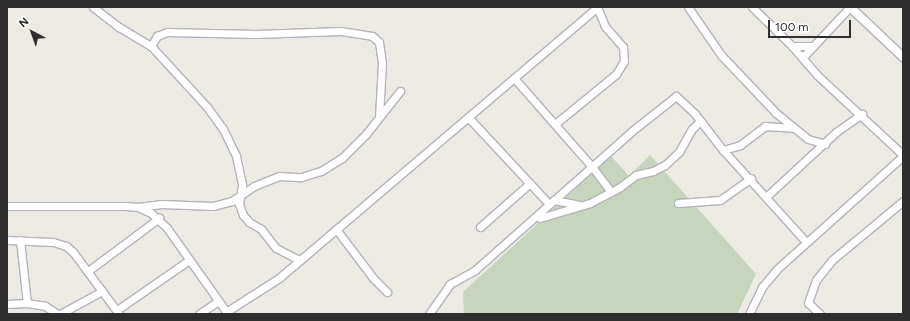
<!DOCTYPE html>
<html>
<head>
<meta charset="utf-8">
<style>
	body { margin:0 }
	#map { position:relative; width:910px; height:321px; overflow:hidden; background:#ede9e3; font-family:Figtree,sans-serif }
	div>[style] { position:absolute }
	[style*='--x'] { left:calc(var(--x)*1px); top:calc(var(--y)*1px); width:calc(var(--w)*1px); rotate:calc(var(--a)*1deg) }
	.cemetery>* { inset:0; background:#c6d5bc }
	.roads { filter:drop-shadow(1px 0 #b3b3bc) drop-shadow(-1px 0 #b3b3bc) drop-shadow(0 1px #b3b3bc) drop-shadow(0 -1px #b3b3bc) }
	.minor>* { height:7px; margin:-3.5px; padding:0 3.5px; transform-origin:3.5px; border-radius:3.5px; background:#fff }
	.tertiary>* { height:8px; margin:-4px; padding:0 4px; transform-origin:4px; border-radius:4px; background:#fff }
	span { translate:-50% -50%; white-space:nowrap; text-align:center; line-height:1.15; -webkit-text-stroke:4px #fff; paint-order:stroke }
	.frame { position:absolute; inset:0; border:8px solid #2e2e2e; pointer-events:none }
	.north { position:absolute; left:12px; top:12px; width:40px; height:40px; -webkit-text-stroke:3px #fff; paint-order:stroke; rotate:319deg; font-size:11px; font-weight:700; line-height:16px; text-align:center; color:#2e2e2e }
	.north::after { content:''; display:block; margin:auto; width:14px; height:18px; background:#2e2e2e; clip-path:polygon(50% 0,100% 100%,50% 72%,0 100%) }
	.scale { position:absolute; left:768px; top:20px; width:83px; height:18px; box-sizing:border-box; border:2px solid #2e2e2e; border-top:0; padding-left:5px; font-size:12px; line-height:14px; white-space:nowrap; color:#2e2e2e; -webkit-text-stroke:3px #fff; paint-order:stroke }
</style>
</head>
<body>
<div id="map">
	<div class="cemetery">
		<i style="clip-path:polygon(650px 155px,756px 274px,737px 314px,464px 314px,463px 292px,611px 156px,629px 176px)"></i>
	</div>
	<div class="roads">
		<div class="minor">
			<i style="--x:93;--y:7;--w:33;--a:38"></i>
			<i style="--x:119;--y:27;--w:37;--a:31"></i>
			<i style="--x:151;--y:46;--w:83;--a:47.4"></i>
			<i style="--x:207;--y:107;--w:27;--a:54"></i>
			<i style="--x:223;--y:129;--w:30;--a:64"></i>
			<i style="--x:236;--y:156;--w:30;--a:78"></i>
			<i style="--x:242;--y:185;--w:19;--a:99"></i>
			<i style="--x:239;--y:204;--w:12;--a:70"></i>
			<i style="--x:243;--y:215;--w:9;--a:49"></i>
			<i style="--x:249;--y:222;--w:14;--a:30"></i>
			<i style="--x:261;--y:229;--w:24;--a:52"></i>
			<i style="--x:276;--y:248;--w:27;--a:27"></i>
			<i style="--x:688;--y:7;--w:58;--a:55.5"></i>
			<i style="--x:721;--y:55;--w:80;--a:46.5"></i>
			<i style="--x:776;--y:113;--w:41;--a:39.1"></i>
			<i style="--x:808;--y:139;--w:18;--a:16"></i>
			<i style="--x:752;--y:7;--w:56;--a:44.3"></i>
			<i style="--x:792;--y:46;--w:38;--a:49"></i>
			<i style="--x:817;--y:75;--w:117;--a:42.9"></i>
			<i style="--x:151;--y:46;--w:12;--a:-59"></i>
			<i style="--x:157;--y:36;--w:11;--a:-22"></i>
			<i style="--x:167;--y:32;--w:89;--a:1.3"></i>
			<i style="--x:256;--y:34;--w:85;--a:-2"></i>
			<i style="--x:341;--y:31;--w:31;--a:9"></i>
			<i style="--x:372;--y:36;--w:9;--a:41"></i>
			<i style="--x:379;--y:42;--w:21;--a:82"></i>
			<i style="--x:382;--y:63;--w:54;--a:93.2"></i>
			<i style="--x:792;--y:46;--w:21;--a:0"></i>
			<i style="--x:803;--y:57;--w:69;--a:-46.8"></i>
			<i style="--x:514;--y:78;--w:120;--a:48.7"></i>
			<i style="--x:593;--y:168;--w:30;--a:53"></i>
			<i style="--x:468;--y:117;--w:119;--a:47"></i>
			<i style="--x:555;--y:124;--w:79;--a:-39.3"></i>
			<i style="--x:616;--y:74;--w:15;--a:-58"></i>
			<i style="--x:624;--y:61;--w:14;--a:-94"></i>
			<i style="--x:623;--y:47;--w:28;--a:-131"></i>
			<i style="--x:605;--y:26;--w:21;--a:-113"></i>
			<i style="--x:723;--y:150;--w:18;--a:-16"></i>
			<i style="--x:740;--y:145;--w:31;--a:-37"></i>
			<i style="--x:765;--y:126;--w:27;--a:4"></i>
			<i style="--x:767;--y:196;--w:94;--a:-42.8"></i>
			<i style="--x:836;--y:132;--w:32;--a:-35"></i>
			<i style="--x:554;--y:200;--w:25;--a:11"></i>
			<i style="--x:678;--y:203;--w:42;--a:-4.1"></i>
			<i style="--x:720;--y:200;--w:38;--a:-35"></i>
			<i style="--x:7;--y:206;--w:119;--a:0"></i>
			<i style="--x:126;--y:206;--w:12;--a:5"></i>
			<i style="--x:138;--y:207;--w:14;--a:25"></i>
			<i style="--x:151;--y:213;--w:22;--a:43"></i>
			<i style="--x:167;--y:228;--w:105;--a:54.7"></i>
			<i style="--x:138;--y:207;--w:24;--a:-7"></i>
			<i style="--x:162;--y:204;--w:51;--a:2.2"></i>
			<i style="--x:213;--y:206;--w:20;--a:-15"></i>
			<i style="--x:232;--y:201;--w:27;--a:-34"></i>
			<i style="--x:254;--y:186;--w:27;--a:-22"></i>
			<i style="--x:279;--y:176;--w:22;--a:3"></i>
			<i style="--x:301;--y:177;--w:21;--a:-17"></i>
			<i style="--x:321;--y:171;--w:25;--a:-32"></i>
			<i style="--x:342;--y:158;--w:34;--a:-45"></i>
			<i style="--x:366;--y:134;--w:55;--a:-51.7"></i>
			<i style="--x:540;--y:218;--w:52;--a:-16.7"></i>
			<i style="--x:590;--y:203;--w:34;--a:-28"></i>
			<i style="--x:620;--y:187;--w:20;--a:-37"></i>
			<i style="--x:636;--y:175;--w:17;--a:-13"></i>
			<i style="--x:653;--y:171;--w:13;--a:-27"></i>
			<i style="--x:665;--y:165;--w:19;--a:-43"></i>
			<i style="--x:679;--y:152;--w:26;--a:-61"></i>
			<i style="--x:692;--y:129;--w:11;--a:-45"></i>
			<i style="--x:480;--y:227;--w:65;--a:-41.3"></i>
			<i style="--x:336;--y:229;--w:61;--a:52.9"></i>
			<i style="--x:373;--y:278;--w:20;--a:45"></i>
			<i style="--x:7;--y:240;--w:46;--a:2.5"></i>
			<i style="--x:53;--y:242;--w:14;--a:17"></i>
			<i style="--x:66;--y:246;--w:9;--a:41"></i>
			<i style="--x:73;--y:252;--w:77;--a:53.4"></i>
			<i style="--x:20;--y:240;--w:63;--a:83.7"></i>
			<i style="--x:88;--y:271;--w:89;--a:-36.7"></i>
			<i style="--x:7;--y:304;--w:20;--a:-3"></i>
			<i style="--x:27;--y:303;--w:18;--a:9"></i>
			<i style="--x:45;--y:306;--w:15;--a:32"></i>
			<i style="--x:117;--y:310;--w:88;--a:-34.8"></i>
			<i style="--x:226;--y:312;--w:63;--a:-32.7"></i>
			<i style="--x:279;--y:278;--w:418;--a:-40.4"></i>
			<i style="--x:60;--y:314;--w:48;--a:-28.7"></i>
			<i style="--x:199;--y:314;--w:23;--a:-34"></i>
			<i style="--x:429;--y:314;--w:37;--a:-55"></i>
			<i style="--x:450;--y:284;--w:29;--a:-29"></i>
			<i style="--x:475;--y:270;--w:210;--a:-41.5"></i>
			<i style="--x:632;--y:131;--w:56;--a:-38.5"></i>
			<i style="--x:676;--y:96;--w:26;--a:43"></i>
			<i style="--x:695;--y:114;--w:46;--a:52.1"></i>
			<i style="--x:723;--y:150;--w:124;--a:47.9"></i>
			<i style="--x:749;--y:314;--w:30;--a:-64"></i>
			<i style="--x:762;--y:287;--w:23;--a:-50"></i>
			<i style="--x:777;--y:269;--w:169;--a:-41.9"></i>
			<i style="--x:820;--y:314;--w:16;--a:-137"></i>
			<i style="--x:808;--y:303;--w:24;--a:-71"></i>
			<i style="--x:816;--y:280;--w:26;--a:-51"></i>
			<i style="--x:832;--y:260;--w:92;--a:-39.7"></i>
		</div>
		<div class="tertiary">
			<i style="--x:850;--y:7;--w:73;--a:43.3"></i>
		</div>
	</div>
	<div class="frame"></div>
	<div class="north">N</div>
	<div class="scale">100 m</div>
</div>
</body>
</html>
